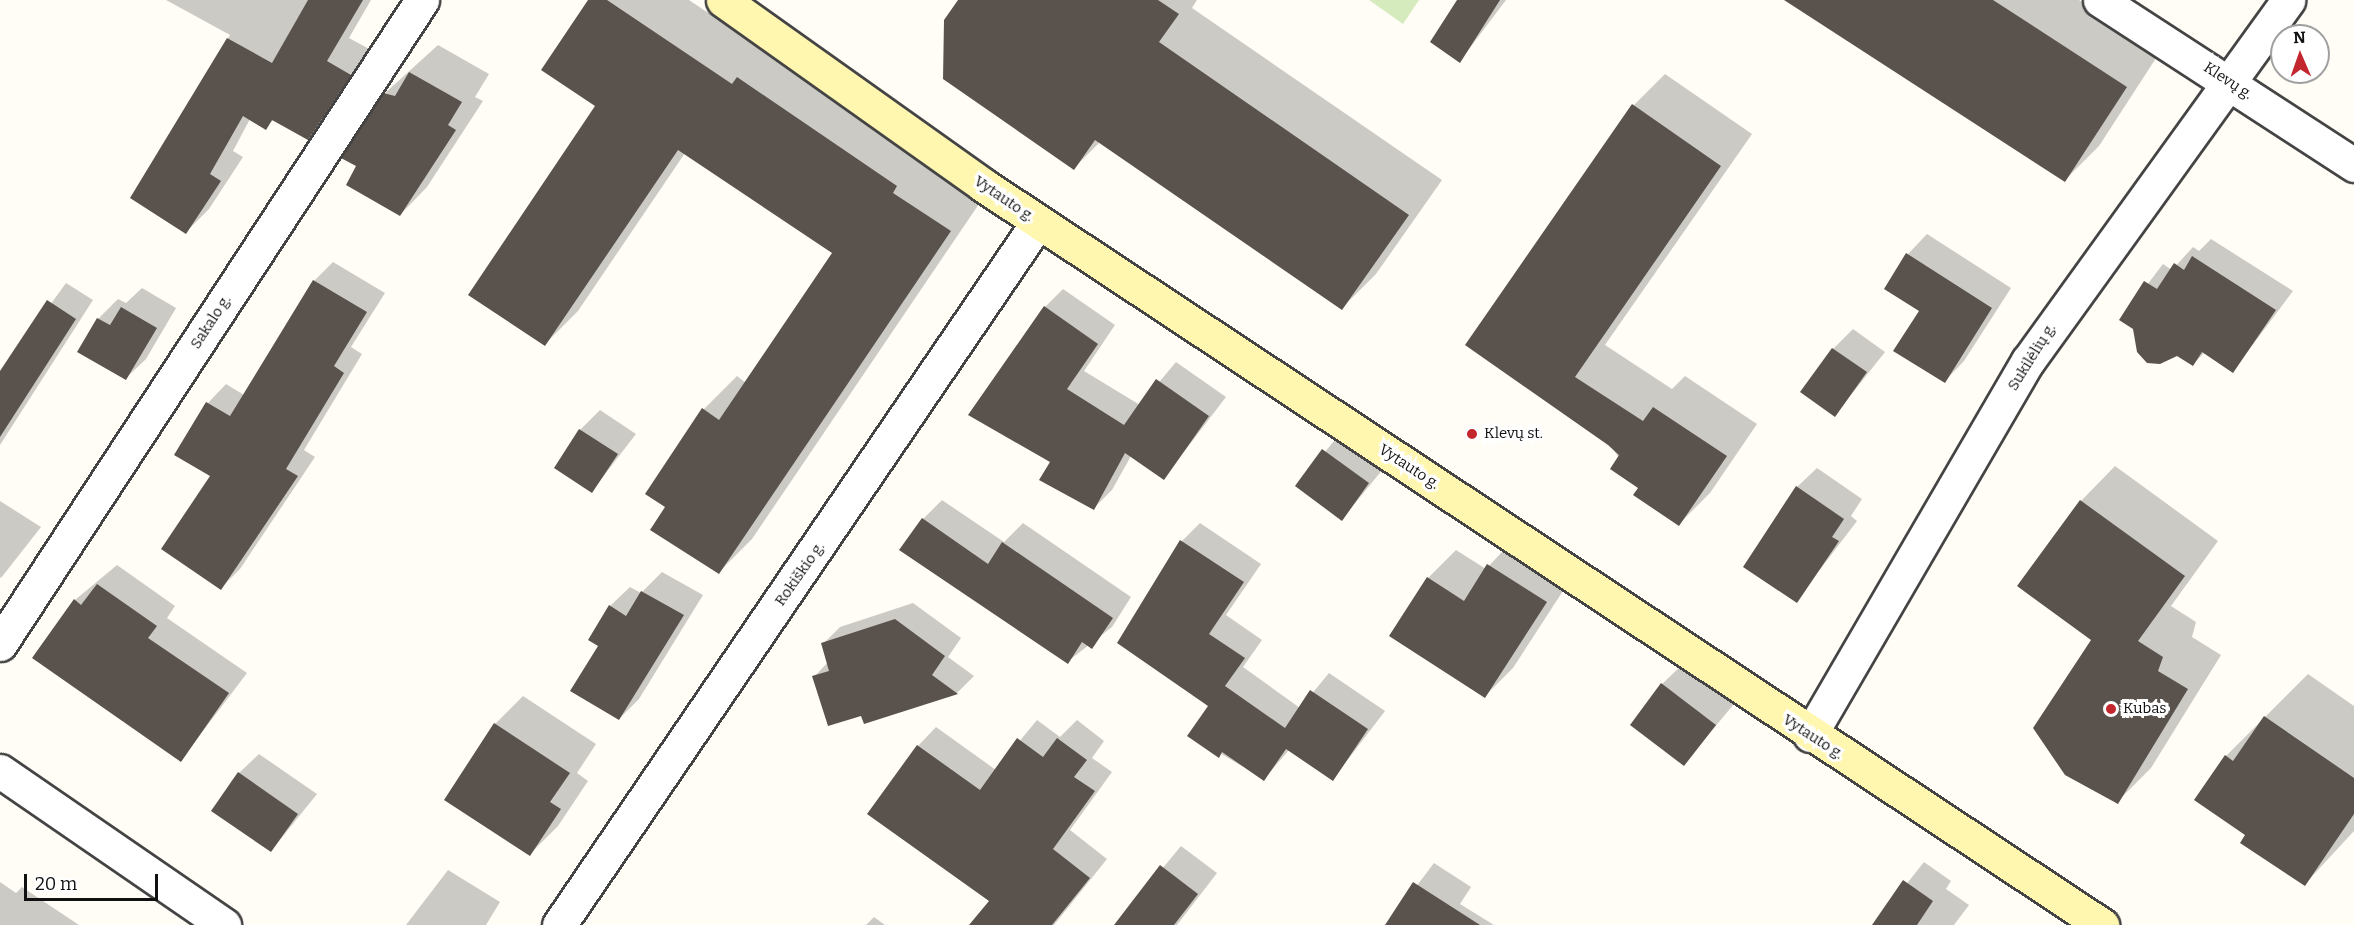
<!DOCTYPE html>
<html>
<head>
<meta charset="utf-8">
<style>
	body { margin:0 }
	#map { position:relative; width:2354px; height:925px; overflow:hidden; background:#fffdf5; font-family:Bitter,serif }
	div>[style] { position:absolute }
	[style*='--x'] { left:calc(var(--x)*1px); top:calc(var(--y)*1px); width:calc(var(--w)*1px); rotate:calc(var(--a)*1deg) }
	.green>* { inset:0; background:#d5ebbd }
	.shadow>* { inset:0; background:#0003 }
	.building>* { inset:0; background:#5a524d }
	.roads { filter:drop-shadow(2px 0 #444) drop-shadow(-2px 0 #444) drop-shadow(0 2px #444) drop-shadow(0 -2px #444) }
	.minor>* { height:33px; margin:-16.5px; padding:0 16.5px; transform-origin:16.5px; border-radius:16.5px; background:#fff }
	.secondary>* { height:33px; margin:-16.5px; padding:0 16.5px; transform-origin:16.5px; border-radius:16.5px; background:#fff6b0 }
	.dots>* { width:16px; height:16px; translate:-50% -50%; box-sizing:border-box; border:3px solid #fff; border-radius:50% }
	span { translate:-50% -50%; white-space:nowrap; text-align:center; line-height:1.15; -webkit-text-stroke:6px #fff; paint-order:stroke }
	.street-label { font-size:15px; color:#111 }
	.poi-label { font-size:15px; color:#111 }
	.left { translate:0 -50%; text-align:left }
	.north { position:absolute; left:2270px; top:24px; width:60px; height:60px; box-sizing:border-box; background:#fff; border:2px solid #a0a0a0; border-radius:50%; rotate:358deg; font-size:16px; font-weight:700; line-height:24px; text-align:center; color:#111 }
	.north::after { content:''; display:block; margin:auto; width:21px; height:27px; background:#c4262e; clip-path:polygon(50% 0,100% 100%,50% 72%,0 100%) }
	.scale { position:absolute; left:24px; top:874px; width:134px; height:27px; box-sizing:border-box; border:3px solid #111; border-top:0; padding-left:8px; font-size:18px; line-height:21px; white-space:nowrap; color:#111; -webkit-text-stroke:4px #fff; paint-order:stroke }
</style>
</head>
<body>
<div id="map">
	<div class="green">
		<i style="clip-path:polygon(1369px 0,1419px 0,1403px 24px)"></i>
	</div>
	<div class="shadow">
		<i style="clip-path:polygon(166px 0,371px 0,349px 38px,373px 51px,331px 115px,308px 138px,274px 119px,266px 128px,250px 119px,233px 151px,243px 157px,209px 209px,186px 232px,132px 198px,230px 35px)"></i>
		<i style="clip-path:polygon(590px 0,689px 0,765px 51px,771px 45px,983px 198px,752px 539px,719px 572px,667px 506px,704px 409px,737px 376px,746px 383px,834px 253px,685px 153px,578px 311px,545px 344px,597px 106px)"></i>
		<i style="clip-path:polygon(960px 0,1197px 0,1192px 8px,1442px 180px,1376px 274px,1342px 308px,1100px 142px,1074px 168px)"></i>
		<i style="clip-path:polygon(1459px 0,1506px 0,1460px 61px)"></i>
		<i style="clip-path:polygon(1832px 0,2079px 0,2160px 52px,2099px 146px,2065px 180px)"></i>
		<i style="clip-path:polygon(438px 45px,489px 74px,475px 97px,483px 101px,427px 187px,400px 215px,358px 166px,384px 94px)"></i>
		<i style="clip-path:polygon(1665px 74px,1752px 134px,1605px 345px,1672px 389px,1685px 376px,1757px 424px,1710px 493px,1679px 524px,1640px 487px,1609px 444px,1467px 344px,1634px 105px)"></i>
		<i style="clip-path:polygon(1927px 234px,2011px 288px,1964px 361px,1945px 381px,1908px 254px)"></i>
		<i style="clip-path:polygon(2211px 239px,2293px 291px,2233px 371px,2205px 352px,2193px 364px,2121px 319px,2163px 264px,2172px 270px,2193px 247px,2199px 251px)"></i>
		<i style="clip-path:polygon(333px 262px,385px 293px,351px 347px,362px 354px,304px 450px,315px 457px,240px 569px,221px 588px,212px 476px,176px 455px,208px 403px,226px 384px,244px 395px,314px 281px)"></i>
		<i style="clip-path:polygon(66px 283px,93px 300px,0 445px,0 374px)"></i>
		<i style="clip-path:polygon(142px 288px,176px 308px,146px 359px,126px 378px,98px 319px,118px 299px,126px 303px)"></i>
		<i style="clip-path:polygon(1063px 289px,1115px 325px,1084px 371px,1140px 405px,1176px 362px,1226px 397px,1164px 478px,1131px 456px,1112px 490px,1094px 508px,1052px 462px,1045px 307px)"></i>
		<i style="clip-path:polygon(1853px 329px,1885px 352px,1835px 415px,1833px 349px)"></i>
		<i style="clip-path:polygon(600px 410px,636px 434px,592px 491px,580px 430px)"></i>
		<i style="clip-path:polygon(1343px 430px,1388px 463px,1342px 519px,1297px 486px)"></i>
		<i style="clip-path:polygon(2115px 466px,2218px 541px,2171px 606px,2196px 622px,2192px 637px,2221px 655px,2151px 768px,2117px 802px,2093px 640px,2019px 586px,2081px 501px)"></i>
		<i style="clip-path:polygon(1817px 468px,1862px 499px,1851px 516px,1857px 521px,1796px 601px,1797px 487px)"></i>
		<i style="clip-path:polygon(942px 500px,1004px 542px,1023px 523px,1131px 597px,1112px 627px,1067px 662px,923px 519px)"></i>
		<i style="clip-path:polygon(0 501px,41px 527px,1px 578px,0 577px)"></i>
		<i style="clip-path:polygon(1200px 523px,1261px 564px,1226px 615px,1262px 640px,1243px 667px,1300px 708px,1329px 673px,1385px 711px,1333px 779px,1289px 750px,1264px 779px,1189px 735px,1210px 705px,1182px 541px)"></i>
		<i style="clip-path:polygon(1516px 537px,1574px 574px,1513px 668px,1485px 696px,1391px 636px,1428px 578px,1456px 550px,1486px 569px)"></i>
		<i style="clip-path:polygon(117px 565px,175px 606px,167px 618px,247px 673px,181px 760px,75px 600px)"></i>
		<i style="clip-path:polygon(662px 572px,703px 595px,639px 699px,619px 719px,600px 646px,610px 606px,630px 587px,641px 593px)"></i>
		<i style="clip-path:polygon(913px 603px,961px 638px,948px 657px,974px 676px,957px 693px,865px 722px,862px 714px,814px 677px,828px 662px,823px 644px,840px 627px)"></i>
		<i style="clip-path:polygon(1682px 665px,1734px 704px,1684px 764px,1662px 684px)"></i>
		<i style="clip-path:polygon(2308px 674px,2354px 706px,2354px 831px,2305px 884px,2247px 835px,2226px 756px)"></i>
		<i style="clip-path:polygon(523px 696px,596px 744px,577px 773px,588px 781px,558px 826px,530px 854px,495px 724px)"></i>
		<i style="clip-path:polygon(1037px 720px,1060px 737px,1077px 720px,1104px 741px,1092px 758px,1112px 772px,1070px 830px,1107px 859px,1054px 925px,975px 925px,991px 900px,918px 746px,936px 727px,996px 770px)"></i>
		<i style="clip-path:polygon(259px 754px,317px 794px,271px 851px,239px 773px)"></i>
		<i style="clip-path:polygon(1181px 846px,1217px 873px,1177px 925px,1118px 922px)"></i>
		<i style="clip-path:polygon(1924px 862px,1951px 881px,1946px 889px,1969px 905px,1954px 925px,1874px 925px)"></i>
		<i style="clip-path:polygon(1434px 863px,1471px 887px,1460px 904px,1494px 925px,1387px 925px)"></i>
		<i style="clip-path:polygon(448px 870px,500px 902px,486px 925px,406px 925px)"></i>
		<i style="clip-path:polygon(0 882px,16px 893px,22px 887px,79px 925px,0 925px)"></i>
		<i style="clip-path:polygon(874px 917px,885px 925px,866px 925px)"></i>
	</div>
	<div class="building">
		<i style="clip-path:polygon(308px 0,363px 0,327px 61px,351px 75px,308px 140px,272px 120px,266px 130px,243px 116px,210px 174px,221px 181px,186px 234px,130px 198px,227px 38px,272px 63px)"></i>
		<i style="clip-path:polygon(588px 0,607px 0,732px 84px,737px 77px,897px 186px,893px 193px,951px 231px,719px 574px,650px 530px,665px 507px,645px 494px,702px 408px,719px 420px,832px 253px,678px 150px,545px 346px,468px 295px,595px 106px,541px 70px)"></i>
		<i style="clip-path:polygon(958px 0,1158px 0,1179px 14px,1159px 42px,1409px 215px,1342px 310px,1095px 140px,1074px 170px,943px 79px,944px 20px)"></i>
		<i style="clip-path:polygon(1457px 0,1500px 0,1460px 63px,1430px 42px)"></i>
		<i style="clip-path:polygon(1784px 0,1993px 0,2127px 87px,2065px 182px)"></i>
		<i style="clip-path:polygon(409px 72px,462px 102px,448px 125px,456px 130px,400px 216px,346px 185px,356px 166px,341px 158px,383px 93px,395px 96px)"></i>
		<i style="clip-path:polygon(1632px 104px,1721px 166px,1575px 377px,1643px 421px,1653px 407px,1727px 456px,1679px 526px,1633px 495px,1638px 488px,1610px 469px,1619px 455px,1608px 445px,1465px 345px)"></i>
		<i style="clip-path:polygon(1906px 253px,1992px 308px,1945px 383px,1893px 351px,1919px 311px,1884px 289px)"></i>
		<i style="clip-path:polygon(2192px 256px,2276px 310px,2233px 373px,2202px 352px,2193px 366px,2177px 356px,2160px 364px,2147px 363px,2137px 352px,2133px 329px,2119px 320px,2144px 281px,2157px 289px,2174px 263px,2184px 270px)"></i>
		<i style="clip-path:polygon(313px 280px,367px 312px,334px 366px,344px 373px,286px 469px,298px 476px,221px 590px,161px 549px,210px 476px,174px 455px,206px 402px,230px 416px)"></i>
		<i style="clip-path:polygon(47px 300px,76px 319px,0 437px,0 371px)"></i>
		<i style="clip-path:polygon(1044px 306px,1098px 344px,1067px 389px,1124px 425px,1156px 379px,1209px 416px,1164px 480px,1125px 453px,1094px 510px,1039px 480px,1050px 462px,968px 415px)"></i>
		<i style="clip-path:polygon(121px 307px,157px 328px,126px 380px,77px 352px,97px 318px,110px 325px)"></i>
		<i style="clip-path:polygon(1832px 348px,1867px 372px,1835px 417px,1800px 392px)"></i>
		<i style="clip-path:polygon(579px 429px,618px 454px,592px 493px,554px 468px)"></i>
		<i style="clip-path:polygon(1322px 449px,1369px 483px,1342px 521px,1295px 486px)"></i>
		<i style="clip-path:polygon(1796px 486px,1844px 519px,1832px 537px,1839px 541px,1797px 603px,1743px 567px)"></i>
		<i style="clip-path:polygon(2080px 500px,2185px 576px,2138px 641px,2163px 657px,2158px 671px,2188px 689px,2118px 804px,2065px 775px,2033px 728px,2091px 640px,2017px 586px)"></i>
		<i style="clip-path:polygon(922px 518px,988px 564px,1002px 542px,1113px 618px,1092px 649px,1082px 642px,1068px 664px,899px 550px)"></i>
		<i style="clip-path:polygon(1180px 540px,1244px 582px,1209px 634px,1245px 658px,1225px 686px,1285px 728px,1310px 690px,1368px 729px,1333px 781px,1286px 749px,1264px 781px,1222px 752px,1219px 758px,1187px 736px,1208px 706px,1117px 643px)"></i>
		<i style="clip-path:polygon(1487px 564px,1547px 602px,1485px 698px,1389px 636px,1427px 577px,1464px 601px)"></i>
		<i style="clip-path:polygon(97px 584px,157px 626px,148px 638px,229px 693px,181px 762px,32px 658px,74px 599px,81px 605px)"></i>
		<i style="clip-path:polygon(641px 591px,684px 615px,619px 720px,570px 691px,598px 646px,588px 640px,609px 605px,626px 616px)"></i>
		<i style="clip-path:polygon(895px 619px,945px 656px,932px 675px,958px 694px,864px 724px,861px 716px,828px 726px,812px 676px,829px 671px,821px 643px)"></i>
		<i style="clip-path:polygon(1661px 683px,1716px 725px,1684px 766px,1630px 725px)"></i>
		<i style="clip-path:polygon(2264px 716px,2354px 778px,2354px 814px,2305px 886px,2240px 843px,2245px 835px,2194px 800px,2225px 755px,2233px 761px)"></i>
		<i style="clip-path:polygon(494px 723px,570px 773px,550px 802px,561px 809px,530px 856px,444px 800px)"></i>
		<i style="clip-path:polygon(1017px 738px,1043px 757px,1057px 738px,1087px 760px,1074px 777px,1095px 791px,1053px 849px,1090px 878px,1052px 925px,969px 925px,989px 901px,867px 814px,917px 745px,980px 790px)"></i>
		<i style="clip-path:polygon(238px 772px,298px 814px,271px 852px,211px 811px)"></i>
		<i style="clip-path:polygon(1160px 865px,1198px 894px,1174px 925px,1114px 925px)"></i>
		<i style="clip-path:polygon(1903px 880px,1933px 901px,1917px 925px,1872px 925px)"></i>
		<i style="clip-path:polygon(1413px 882px,1480px 925px,1385px 925px)"></i>
	</div>
	<div class="roads">
		<div class="minor">
			<i style="--x:2100;--y:0;--w:303;--a:33"></i>
			<i style="--x:0;--y:644;--w:770;--a:-56.76"></i>
			<i style="--x:1810;--y:735;--w:433;--a:-59.8"></i>
			<i style="--x:2028;--y:361;--w:445;--a:-54.2"></i>
			<i style="--x:0;--y:771;--w:272;--a:34.5"></i>
			<i style="--x:559;--y:925;--w:851;--a:-55.73"></i>
		</div>
		<div class="secondary">
			<i style="--x:723;--y:0;--w:319;--a:35.4"></i>
			<i style="--x:983;--y:185;--w:1342;--a:33.48"></i>
		</div>
	</div>
	<div class="dots">
		<i style="left:1472px;top:434px;background:#c4262e"></i>
		<i style="left:2111px;top:709px;background:#c4262e"></i>
	</div>
	<div class="street-label">
		<span style="left:2228px;top:81px;rotate:33deg">Klevų g.</span>
		<span style="left:1004px;top:199px;rotate:34deg">Vytauto g.</span>
		<span style="left:211px;top:322px;rotate:-57deg">Sakalo g.</span>
		<span style="left:2032px;top:357px;rotate:-58deg">Sukilėlių g.</span>
		<span style="left:1409px;top:467px;rotate:33deg">Vytauto g.</span>
		<span style="left:800px;top:574px;rotate:-55deg">Rokiškio g.</span>
		<span style="left:1813px;top:737px;rotate:33deg">Vytauto g.</span>
	</div>
	<div class="poi-label">
		<span class="left" style="left:1484px;top:434px">Klevų st.</span>
		<span class="left" style="left:2123px;top:709px">Kubas</span>
	</div>
	<div class="north">N</div>
	<div class="scale">20 m</div>
</div>
</body>
</html>
